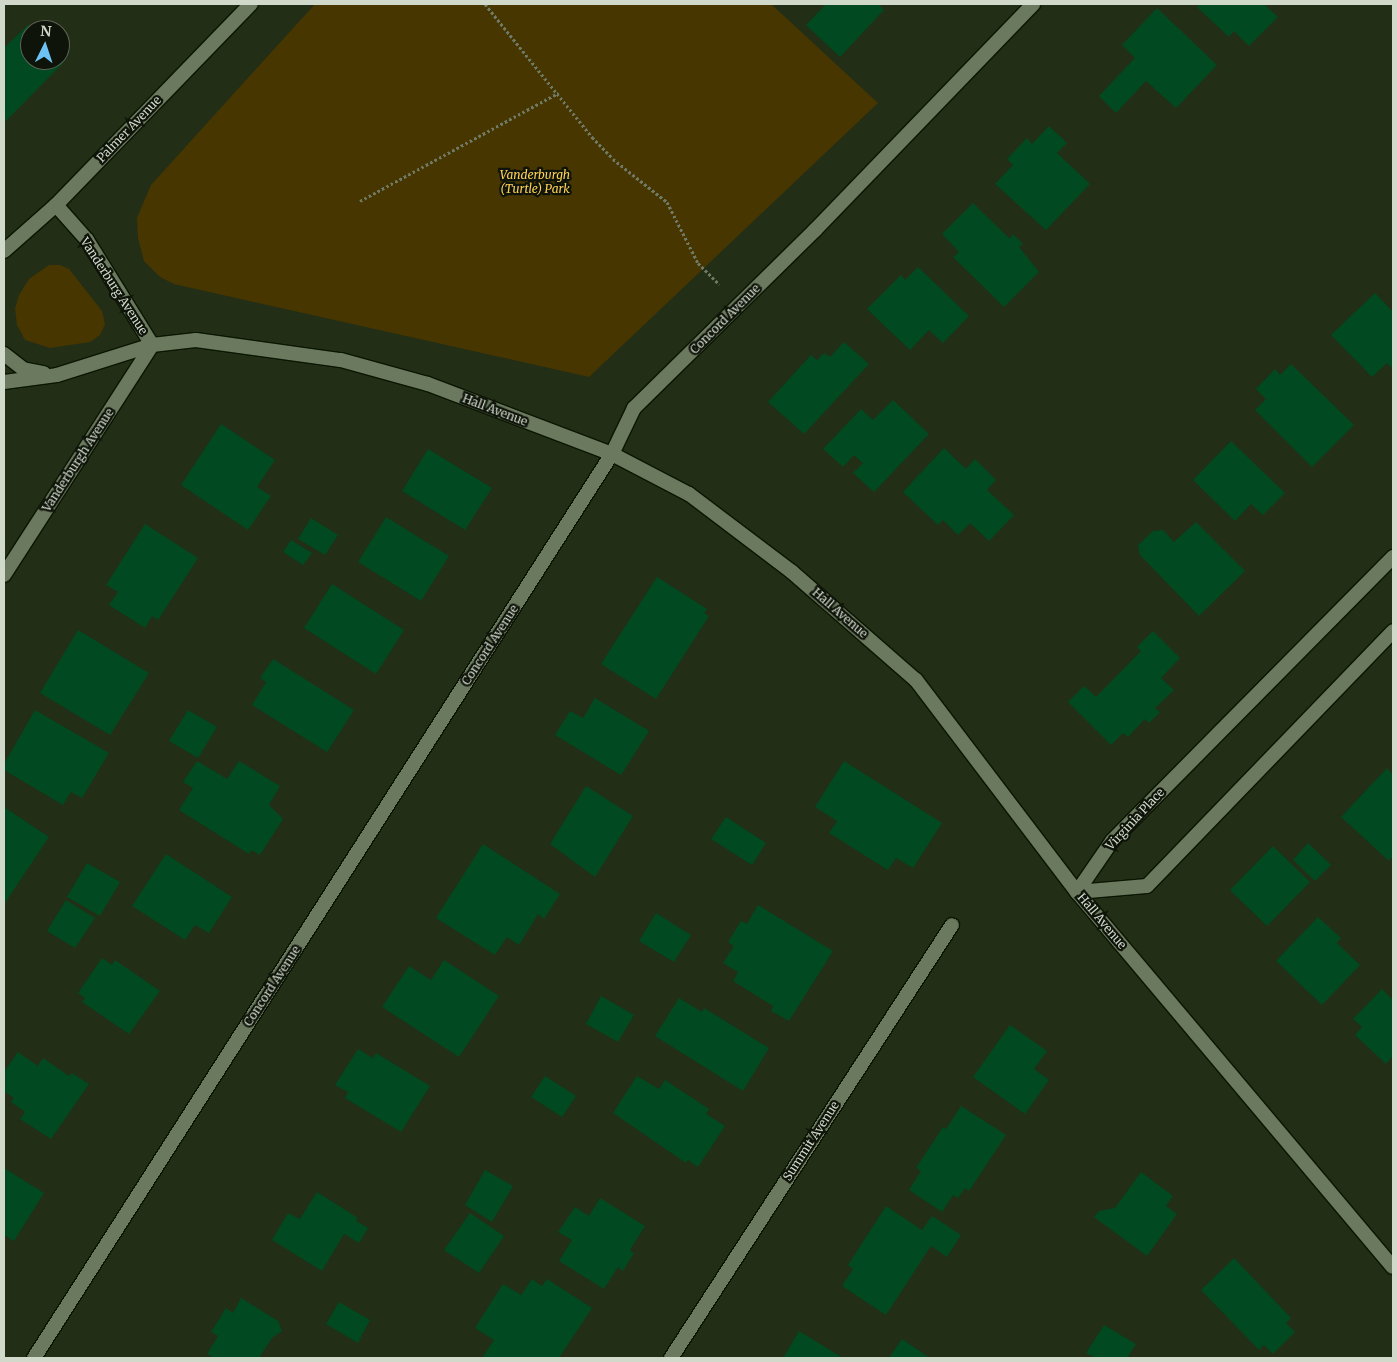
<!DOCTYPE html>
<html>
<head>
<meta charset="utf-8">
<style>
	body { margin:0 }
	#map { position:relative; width:1397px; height:1362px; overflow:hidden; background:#222e16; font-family:Merriweather,serif }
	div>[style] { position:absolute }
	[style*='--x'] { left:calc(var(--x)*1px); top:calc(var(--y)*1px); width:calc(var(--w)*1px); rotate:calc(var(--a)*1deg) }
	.green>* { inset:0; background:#483600 }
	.building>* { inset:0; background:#004921 }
	.path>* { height:3px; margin-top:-1.5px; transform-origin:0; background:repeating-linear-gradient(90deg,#707b67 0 2.5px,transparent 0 5px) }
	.roads { filter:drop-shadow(1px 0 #0b1602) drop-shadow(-1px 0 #0b1602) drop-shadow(0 1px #0b1602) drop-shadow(0 -1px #0b1602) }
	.minor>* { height:14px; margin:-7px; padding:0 7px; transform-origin:7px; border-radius:7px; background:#6b795f }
	.tertiary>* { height:14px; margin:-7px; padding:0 7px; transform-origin:7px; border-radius:7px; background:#6b795f }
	span { translate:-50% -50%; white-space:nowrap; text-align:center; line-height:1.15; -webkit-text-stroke:4.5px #0f140a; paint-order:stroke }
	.street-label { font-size:12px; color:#d0d9ca }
	.park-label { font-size:12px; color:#ffd155; font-style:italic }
	.frame { position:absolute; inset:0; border:5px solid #d0d9ca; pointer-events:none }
	.north { position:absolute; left:20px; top:20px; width:50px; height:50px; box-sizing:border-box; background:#0f140a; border:1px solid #5c6357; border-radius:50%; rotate:4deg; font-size:14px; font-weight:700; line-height:20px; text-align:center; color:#d0d9ca }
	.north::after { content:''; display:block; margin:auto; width:18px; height:22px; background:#6ec2f3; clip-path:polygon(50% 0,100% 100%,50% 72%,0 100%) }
</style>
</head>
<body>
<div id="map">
	<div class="green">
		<i style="clip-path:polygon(315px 4px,771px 4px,878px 103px,589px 377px,174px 284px,160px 277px,144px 261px,138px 238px,137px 218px,151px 185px)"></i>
		<i style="clip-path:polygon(49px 265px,60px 265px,69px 269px,102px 311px,105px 324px,100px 335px,90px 342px,50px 348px,25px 340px,17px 325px,15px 309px,19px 295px,29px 279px)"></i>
	</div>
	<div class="building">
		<i style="clip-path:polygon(826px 4px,878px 4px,884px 10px,840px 57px,806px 25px)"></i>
		<i style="clip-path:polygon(1200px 4px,1264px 4px,1278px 17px,1249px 46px,1234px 31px,1229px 37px,1197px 7px)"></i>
		<i style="clip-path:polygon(1157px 8px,1217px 65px,1176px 108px,1146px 81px,1116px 113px,1099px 96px,1135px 58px,1122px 45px)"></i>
		<i style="clip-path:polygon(28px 25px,33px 30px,30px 30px,30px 60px,60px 60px,60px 56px,65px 61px,4px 123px,4px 48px)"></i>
		<i style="clip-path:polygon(1049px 126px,1067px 143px,1057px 153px,1090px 184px,1046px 230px,995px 184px,1013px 165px,1007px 159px,1027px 138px,1032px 144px)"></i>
		<i style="clip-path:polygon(973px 203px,1010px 239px,1013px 234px,1023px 244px,1019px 247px,1039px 272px,1004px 307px,953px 257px,959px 252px,942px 234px)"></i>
		<i style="clip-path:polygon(918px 267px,969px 316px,943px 343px,929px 330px,910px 350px,867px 309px,901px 275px,905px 280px)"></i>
		<i style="clip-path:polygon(1375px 293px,1393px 312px,1393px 369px,1387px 363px,1372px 377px,1331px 335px)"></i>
		<i style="clip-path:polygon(844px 342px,869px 364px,804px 434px,768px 402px,811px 355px,817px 360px,824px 353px,830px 357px)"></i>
		<i style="clip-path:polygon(1291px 364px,1354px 425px,1312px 467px,1255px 410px,1266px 399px,1256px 389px,1275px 369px,1280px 375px)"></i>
		<i style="clip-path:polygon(893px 400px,929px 434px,874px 492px,853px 473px,863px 463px,854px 455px,843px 467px,823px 449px,861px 409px,873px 420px)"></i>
		<i style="clip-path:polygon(221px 424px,275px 460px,257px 487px,271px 496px,248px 530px,181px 485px)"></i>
		<i style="clip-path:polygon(1231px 441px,1285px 493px,1263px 515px,1251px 504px,1235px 521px,1193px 480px)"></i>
		<i style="clip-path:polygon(944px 448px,966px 469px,975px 459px,996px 480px,987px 490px,1014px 515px,989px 541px,970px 523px,958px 535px,943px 520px,938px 525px,903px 492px)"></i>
		<i style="clip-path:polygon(428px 449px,492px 488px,465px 530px,402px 491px)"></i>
		<i style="clip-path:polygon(386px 517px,449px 556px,421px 601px,358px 562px)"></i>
		<i style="clip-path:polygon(311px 518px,338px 535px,325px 555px,298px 539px)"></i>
		<i style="clip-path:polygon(1196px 522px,1245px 571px,1199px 616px,1140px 555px,1138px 545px,1153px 531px,1163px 530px,1174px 542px)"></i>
		<i style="clip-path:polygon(145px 524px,198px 558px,158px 620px,152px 616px,145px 628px,109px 605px,118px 592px,106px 585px)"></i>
		<i style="clip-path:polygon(291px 540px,312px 553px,303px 565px,283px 552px)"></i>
		<i style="clip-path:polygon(657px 577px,707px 609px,704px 613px,709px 616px,656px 699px,601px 664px)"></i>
		<i style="clip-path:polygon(332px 584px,404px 630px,376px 674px,304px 628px)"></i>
		<i style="clip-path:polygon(78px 630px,149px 673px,110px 735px,40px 693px)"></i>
		<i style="clip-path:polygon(1153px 631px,1180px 658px,1161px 678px,1174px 690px,1155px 708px,1160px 712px,1149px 723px,1145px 719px,1128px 737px,1123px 733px,1111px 745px,1068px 702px,1084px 686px,1096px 697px,1141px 651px,1137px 647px)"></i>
		<i style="clip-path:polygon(273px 659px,354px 710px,327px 752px,252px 705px,266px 682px,260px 678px)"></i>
		<i style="clip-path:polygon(595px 698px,649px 731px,621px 775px,555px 735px,570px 711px,583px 718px)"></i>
		<i style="clip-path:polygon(35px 710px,109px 753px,82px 798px,71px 792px,63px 805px,4px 770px,4px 764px)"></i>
		<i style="clip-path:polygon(188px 710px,217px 727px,198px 758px,169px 741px)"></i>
		<i style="clip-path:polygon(197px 761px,227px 779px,239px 761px,280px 786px,269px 805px,283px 819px,260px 855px,251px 850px,249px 854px,179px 810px,193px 788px,183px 782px)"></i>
		<i style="clip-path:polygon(844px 761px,942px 823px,913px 868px,896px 858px,888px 870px,829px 833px,837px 821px,815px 807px)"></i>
		<i style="clip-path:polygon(1387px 768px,1393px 775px,1393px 856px,1389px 861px,1341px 817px)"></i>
		<i style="clip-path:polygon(586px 786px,633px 816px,595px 877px,550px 844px)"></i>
		<i style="clip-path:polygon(4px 807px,49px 837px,5px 903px,4px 902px)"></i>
		<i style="clip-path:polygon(726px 817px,766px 843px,752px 865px,711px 839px)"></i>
		<i style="clip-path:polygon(1308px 843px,1331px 865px,1315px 881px,1293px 860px)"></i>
		<i style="clip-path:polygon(483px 844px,560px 894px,544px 919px,538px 914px,519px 945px,507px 937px,495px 955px,436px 918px)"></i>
		<i style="clip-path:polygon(1273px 846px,1310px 882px,1267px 926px,1230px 890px)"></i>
		<i style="clip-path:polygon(166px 854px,232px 897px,209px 933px,195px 925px,185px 940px,132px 906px)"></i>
		<i style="clip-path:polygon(87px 863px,120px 882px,100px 916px,67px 897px)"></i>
		<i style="clip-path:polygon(66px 900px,95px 918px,75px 948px,47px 931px)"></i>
		<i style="clip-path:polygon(758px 905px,833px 951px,789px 1021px,771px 1011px,773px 1006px,733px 981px,738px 972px,723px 963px,734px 946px,728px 942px,741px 921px,747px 924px)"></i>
		<i style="clip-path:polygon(656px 913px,691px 935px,674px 962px,639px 941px)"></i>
		<i style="clip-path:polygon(1318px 917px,1341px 938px,1337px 943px,1360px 965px,1322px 1005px,1276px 961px)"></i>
		<i style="clip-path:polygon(102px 958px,112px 965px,115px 960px,160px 991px,129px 1034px,82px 1002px,85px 998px,78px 993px)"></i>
		<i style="clip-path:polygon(444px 960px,499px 996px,459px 1057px,382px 1007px,409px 966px,431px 980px)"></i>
		<i style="clip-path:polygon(1382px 989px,1393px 1000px,1393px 1056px,1386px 1064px,1355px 1035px,1362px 1027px,1353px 1019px)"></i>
		<i style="clip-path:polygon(601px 996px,634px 1015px,618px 1042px,586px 1024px)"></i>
		<i style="clip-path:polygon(679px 998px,702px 1012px,704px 1008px,769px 1048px,743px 1091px,655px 1036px)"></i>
		<i style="clip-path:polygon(1010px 1025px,1047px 1051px,1034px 1069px,1049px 1080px,1025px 1114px,973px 1077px)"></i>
		<i style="clip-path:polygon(358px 1049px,373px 1058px,376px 1053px,430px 1086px,401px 1132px,345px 1098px,348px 1092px,335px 1085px)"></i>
		<i style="clip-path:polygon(18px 1052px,38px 1066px,43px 1058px,69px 1076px,72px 1073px,89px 1084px,51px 1139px,20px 1119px,25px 1112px,11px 1102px,14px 1098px,4px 1091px,4px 1072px)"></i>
		<i style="clip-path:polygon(545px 1076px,576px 1096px,562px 1117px,531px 1097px)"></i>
		<i style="clip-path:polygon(637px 1076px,659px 1089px,665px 1080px,709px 1109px,706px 1114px,725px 1126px,698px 1167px,688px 1160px,686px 1163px,613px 1113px)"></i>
		<i style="clip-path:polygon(961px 1106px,1006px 1135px,969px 1191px,965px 1188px,958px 1198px,953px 1195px,942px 1212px,909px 1190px,921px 1171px,916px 1168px,943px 1127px,946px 1129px)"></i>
		<i style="clip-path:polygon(4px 1168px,44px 1193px,14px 1241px,4px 1235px)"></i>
		<i style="clip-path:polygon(485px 1170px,513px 1186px,492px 1222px,465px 1205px)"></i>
		<i style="clip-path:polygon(1141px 1172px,1173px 1196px,1166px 1206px,1177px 1214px,1147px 1256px,1094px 1217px,1099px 1211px,1115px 1208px)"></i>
		<i style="clip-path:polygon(317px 1192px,358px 1218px,356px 1221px,368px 1228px,359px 1243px,344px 1234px,322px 1271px,272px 1240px,288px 1213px,300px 1219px)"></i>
		<i style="clip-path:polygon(600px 1198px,645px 1226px,630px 1250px,634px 1253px,623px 1271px,618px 1267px,604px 1289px,559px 1261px,572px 1240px,558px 1232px,575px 1207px,589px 1216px)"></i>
		<i style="clip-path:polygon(886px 1206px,922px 1230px,932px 1216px,961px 1235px,947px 1257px,931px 1246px,886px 1315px,842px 1286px,853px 1269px,848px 1265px)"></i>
		<i style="clip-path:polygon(470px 1213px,504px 1236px,479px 1273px,444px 1250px)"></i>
		<i style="clip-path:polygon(1234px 1258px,1291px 1318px,1286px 1323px,1295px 1332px,1273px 1354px,1264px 1345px,1259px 1350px,1201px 1290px)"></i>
		<i style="clip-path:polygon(532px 1279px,542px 1286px,547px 1279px,592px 1308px,559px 1358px,482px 1358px,494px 1340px,475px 1328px,503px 1284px,521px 1295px)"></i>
		<i style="clip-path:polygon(241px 1298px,278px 1321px,282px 1331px,272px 1338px,259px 1358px,214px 1358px,207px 1354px,218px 1336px,211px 1332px,226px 1308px,233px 1313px)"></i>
		<i style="clip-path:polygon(339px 1302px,370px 1320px,358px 1343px,326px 1324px)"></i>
		<i style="clip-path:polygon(1104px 1325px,1136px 1344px,1127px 1358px,1096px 1358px,1086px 1353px)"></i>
		<i style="clip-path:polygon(799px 1331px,843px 1358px,783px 1358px)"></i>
		<i style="clip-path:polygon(902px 1339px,930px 1358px,889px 1358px)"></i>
	</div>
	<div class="path">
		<i style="--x:485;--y:4;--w:171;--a:51.2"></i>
		<i style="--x:592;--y:137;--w:30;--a:46"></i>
		<i style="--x:613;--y:159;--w:69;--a:38.5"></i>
		<i style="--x:667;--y:202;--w:68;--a:63.1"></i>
		<i style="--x:698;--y:263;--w:30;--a:45"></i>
		<i style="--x:360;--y:201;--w:226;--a:-28.6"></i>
	</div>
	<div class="roads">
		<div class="minor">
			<i style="--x:56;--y:205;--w:47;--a:48.5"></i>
			<i style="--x:87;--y:240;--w:123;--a:58.2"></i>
			<i style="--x:4;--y:354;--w:24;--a:38"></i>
			<i style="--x:23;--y:369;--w:21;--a:11"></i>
			<i style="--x:4;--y:382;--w:53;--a:-7.5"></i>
			<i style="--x:57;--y:375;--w:100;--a:-17.5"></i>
			<i style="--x:152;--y:345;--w:44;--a:-6.5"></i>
			<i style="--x:196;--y:340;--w:146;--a:7.9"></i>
			<i style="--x:341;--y:360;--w:90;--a:15.4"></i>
			<i style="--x:428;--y:384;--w:197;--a:20.8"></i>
			<i style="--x:612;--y:454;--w:87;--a:27.5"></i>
			<i style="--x:689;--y:494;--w:129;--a:37.1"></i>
			<i style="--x:792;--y:572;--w:164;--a:41.1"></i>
			<i style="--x:916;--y:680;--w:266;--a:52.8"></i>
			<i style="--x:1077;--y:892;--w:490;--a:49.9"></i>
			<i style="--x:4;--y:575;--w:274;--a:-57.2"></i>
			<i style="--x:1077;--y:892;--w:62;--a:-55.5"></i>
			<i style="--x:1112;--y:841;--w:400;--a:-45.3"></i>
			<i style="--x:1077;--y:892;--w:70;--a:-4.9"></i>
			<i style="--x:1147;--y:886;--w:354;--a:-46"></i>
			<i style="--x:34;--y:1358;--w:1073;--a:-57.41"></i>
			<i style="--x:612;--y:454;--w:51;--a:-64.4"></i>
			<i style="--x:634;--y:408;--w:254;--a:-44.5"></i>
			<i style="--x:815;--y:230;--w:314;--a:-46"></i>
			<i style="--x:671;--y:1358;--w:516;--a:-57.02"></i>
		</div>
		<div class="tertiary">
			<i style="--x:4;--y:251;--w:69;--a:-41.5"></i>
			<i style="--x:56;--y:205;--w:280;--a:-45.9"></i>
		</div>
	</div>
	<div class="street-label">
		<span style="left:129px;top:129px;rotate:-46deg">Palmer Avenue</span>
		<span style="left:114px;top:286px;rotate:57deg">Vanderburg Avenue</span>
		<span style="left:725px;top:319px;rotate:-45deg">Concord Avenue</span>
		<span style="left:495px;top:410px;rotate:21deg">Hall Avenue</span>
		<span style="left:78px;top:460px;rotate:-57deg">Vanderburgh Avenue</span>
		<span style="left:840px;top:613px;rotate:41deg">Hall Avenue</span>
		<span style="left:490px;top:645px;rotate:-57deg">Concord Avenue</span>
		<span style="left:1135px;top:819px;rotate:-47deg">Virginia Place</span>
		<span style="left:1102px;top:921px;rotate:50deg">Hall Avenue</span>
		<span style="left:272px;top:986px;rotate:-57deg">Concord Avenue</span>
		<span style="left:811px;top:1141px;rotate:-57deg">Summit Avenue</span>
	</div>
	<div class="park-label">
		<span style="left:535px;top:182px">Vanderburgh<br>(Turtle) Park</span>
	</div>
	<div class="frame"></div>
	<div class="north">N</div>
</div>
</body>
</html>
